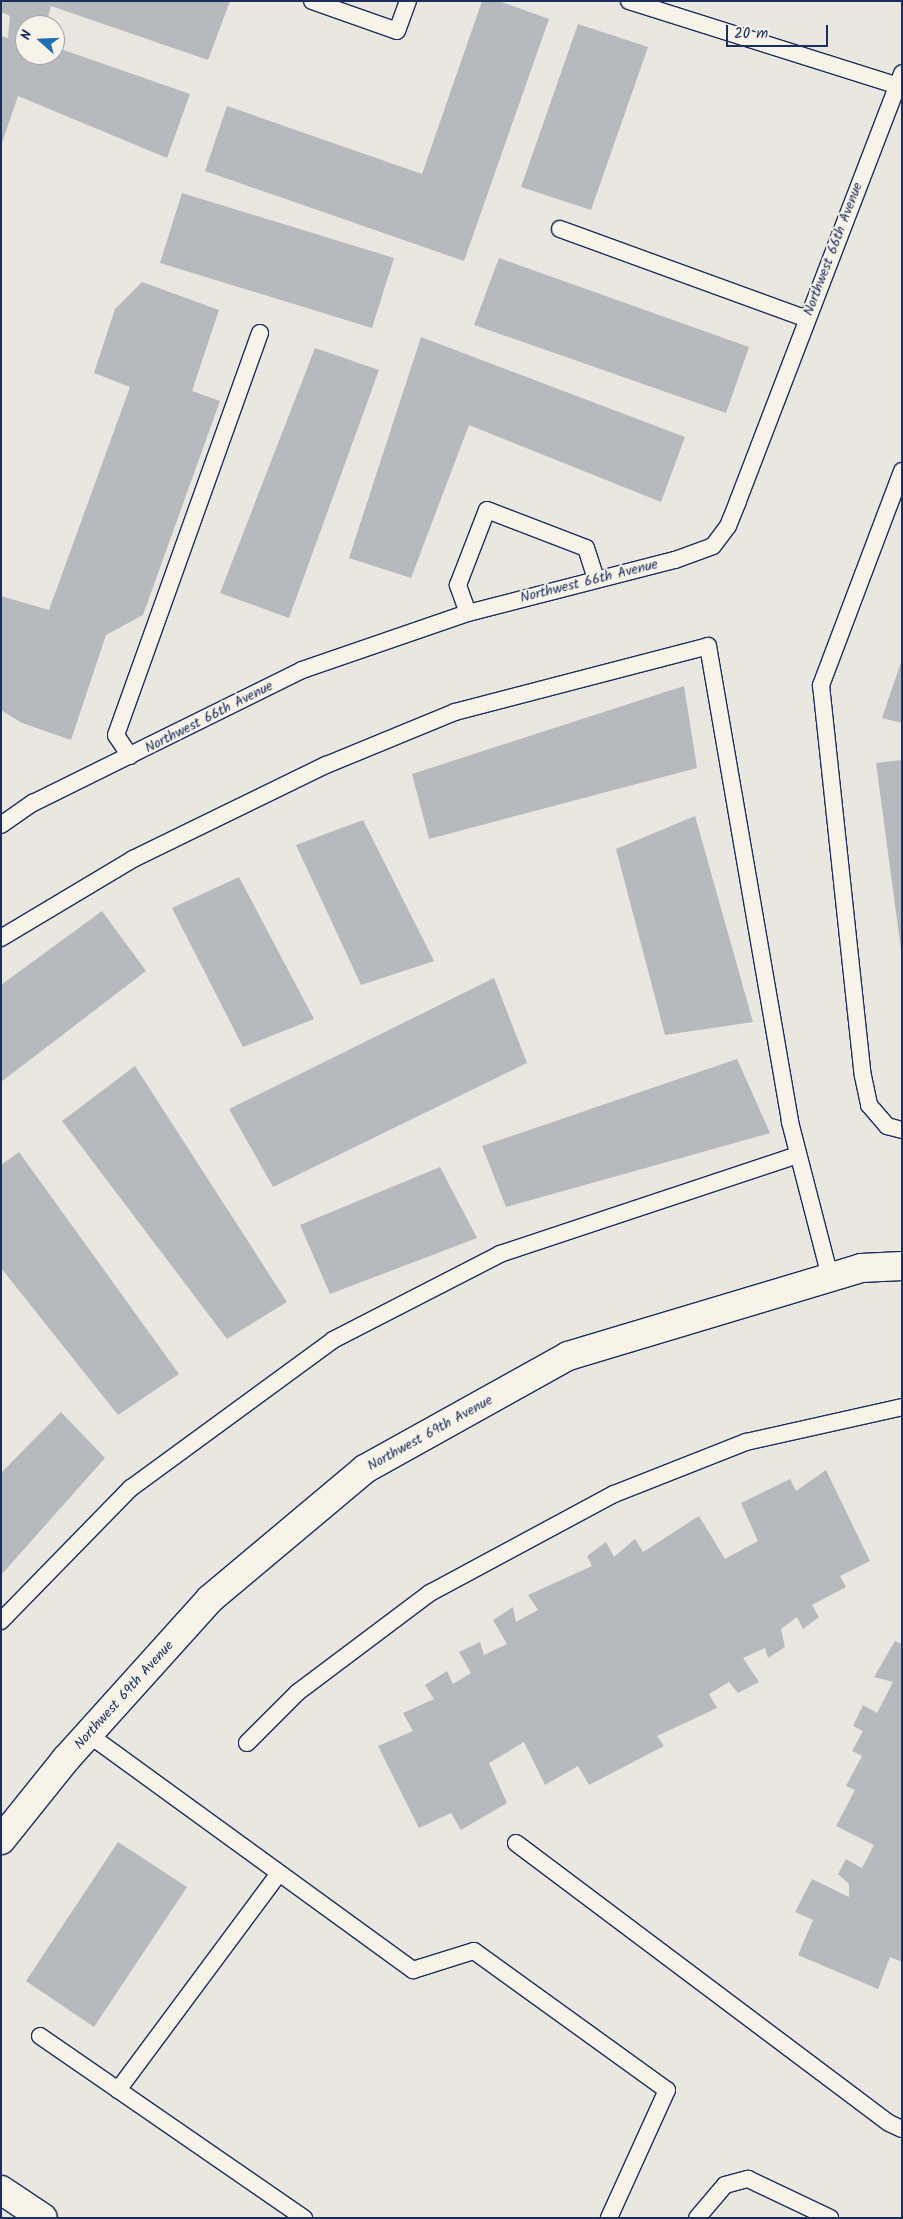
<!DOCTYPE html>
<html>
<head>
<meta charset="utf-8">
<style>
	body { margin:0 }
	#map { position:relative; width:903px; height:2219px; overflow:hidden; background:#eae7e0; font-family:Kalam,sans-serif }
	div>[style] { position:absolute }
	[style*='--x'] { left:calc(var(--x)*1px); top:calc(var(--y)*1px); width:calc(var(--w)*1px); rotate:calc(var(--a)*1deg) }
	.building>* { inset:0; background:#b6babf }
	.roads { filter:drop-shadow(1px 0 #1b2f5e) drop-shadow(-1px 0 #1b2f5e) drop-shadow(0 1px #1b2f5e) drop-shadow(0 -1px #1b2f5e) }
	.service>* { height:16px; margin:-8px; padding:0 8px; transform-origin:8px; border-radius:8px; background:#f7f3e8 }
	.minor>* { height:28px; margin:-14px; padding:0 14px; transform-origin:14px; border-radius:14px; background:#f7f3e8 }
	.tertiary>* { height:28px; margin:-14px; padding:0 14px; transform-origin:14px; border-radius:14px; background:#f7f3e8 }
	span { translate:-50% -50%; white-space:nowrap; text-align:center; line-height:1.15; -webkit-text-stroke:4px #f7f3e8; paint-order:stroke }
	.street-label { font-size:14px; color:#1b2f5e }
	.frame { position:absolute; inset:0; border:2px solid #1b2f5e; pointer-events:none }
	.north { position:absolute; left:15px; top:15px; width:50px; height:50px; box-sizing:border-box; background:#f7f3e8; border:1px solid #9fa5b1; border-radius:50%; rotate:290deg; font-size:14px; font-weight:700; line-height:20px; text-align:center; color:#1b2f5e }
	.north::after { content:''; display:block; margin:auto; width:18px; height:22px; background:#1f6fb2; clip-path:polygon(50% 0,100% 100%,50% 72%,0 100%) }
	.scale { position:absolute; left:726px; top:25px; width:102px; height:22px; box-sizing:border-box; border:2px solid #1b2f5e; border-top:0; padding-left:6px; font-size:15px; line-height:18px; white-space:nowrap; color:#1b2f5e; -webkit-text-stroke:4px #f7f3e8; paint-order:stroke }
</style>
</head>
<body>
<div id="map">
	<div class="building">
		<i style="clip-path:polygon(1px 1px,230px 1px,208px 60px,51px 6px,46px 25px,25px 25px,25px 55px,55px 55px,55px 47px,190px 94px,167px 158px,18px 96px,1px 146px,1px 36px,8px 38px,10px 16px,1px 12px)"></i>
		<i style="clip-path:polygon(482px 1px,499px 1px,549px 19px,464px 261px,205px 171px,227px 106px,422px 174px)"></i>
		<i style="clip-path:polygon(578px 24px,648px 47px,591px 210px,521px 187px)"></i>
		<i style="clip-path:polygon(182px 193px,394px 258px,372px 328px,160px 263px)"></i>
		<i style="clip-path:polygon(499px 258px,749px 347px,726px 413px,474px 325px)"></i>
		<i style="clip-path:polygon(142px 282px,219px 310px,192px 391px,220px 401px,143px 615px,106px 635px,71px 740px,22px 723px,1px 710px,1px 596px,49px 610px,130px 387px,94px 373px,115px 309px)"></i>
		<i style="clip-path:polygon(421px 337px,685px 437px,661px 502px,469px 425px,411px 578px,349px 558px)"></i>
		<i style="clip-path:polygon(315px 348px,379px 370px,289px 618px,220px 593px)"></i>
		<i style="clip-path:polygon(901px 662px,902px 662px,902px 723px,882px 718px)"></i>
		<i style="clip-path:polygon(684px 686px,697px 768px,429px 839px,412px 774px)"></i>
		<i style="clip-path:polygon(902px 760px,902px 950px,901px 950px,876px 763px)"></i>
		<i style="clip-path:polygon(695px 816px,753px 1022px,665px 1035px,616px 849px)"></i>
		<i style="clip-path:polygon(363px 820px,434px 961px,361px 985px,296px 845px)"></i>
		<i style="clip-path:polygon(239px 877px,314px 1019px,243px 1047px,172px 908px)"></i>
		<i style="clip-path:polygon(102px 911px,146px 971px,1px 1082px,1px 985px)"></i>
		<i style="clip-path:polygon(494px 978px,527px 1063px,273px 1187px,229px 1109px)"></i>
		<i style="clip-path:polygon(737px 1059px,770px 1133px,506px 1207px,482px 1146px)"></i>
		<i style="clip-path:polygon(135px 1066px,287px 1302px,227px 1339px,62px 1121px)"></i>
		<i style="clip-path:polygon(19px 1152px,179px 1374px,118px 1415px,1px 1268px,1px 1165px)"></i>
		<i style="clip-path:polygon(440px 1167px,477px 1238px,330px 1294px,300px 1225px)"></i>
		<i style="clip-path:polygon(61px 1412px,105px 1458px,2px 1574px,1px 1473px)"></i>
		<i style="clip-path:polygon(826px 1470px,870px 1561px,840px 1576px,846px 1587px,812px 1605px,819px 1617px,803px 1629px,797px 1617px,781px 1629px,785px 1647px,768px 1658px,765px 1648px,743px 1658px,759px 1682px,738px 1693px,729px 1682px,709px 1694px,717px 1708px,657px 1736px,664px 1746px,589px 1785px,578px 1766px,545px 1785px,524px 1742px,489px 1763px,507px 1803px,461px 1830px,451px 1813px,419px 1828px,378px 1746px,413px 1731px,403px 1713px,434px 1699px,425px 1685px,447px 1671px,453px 1684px,471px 1673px,459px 1652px,480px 1642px,484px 1655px,507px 1644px,493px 1620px,513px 1607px,516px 1622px,538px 1610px,528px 1595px,592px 1566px,587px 1556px,606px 1542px,614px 1557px,635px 1539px,643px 1552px,699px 1516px,725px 1559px,758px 1541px,741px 1503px,790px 1479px,796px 1491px)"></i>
		<i style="clip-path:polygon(895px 1641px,902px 1644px,902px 1962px,890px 1957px,878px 1989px,798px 1955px,813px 1920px,795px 1912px,812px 1879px,849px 1897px,849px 1884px,838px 1874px,846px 1859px,862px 1868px,874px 1845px,836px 1826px,855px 1790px,846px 1786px,862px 1756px,852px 1751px,863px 1731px,853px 1726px,863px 1705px,877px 1713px,893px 1682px,874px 1677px)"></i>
		<i style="clip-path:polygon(118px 1842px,187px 1887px,94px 2027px,26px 1981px)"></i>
	</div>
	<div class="roads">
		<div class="service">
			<i style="--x:312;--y:1;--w:90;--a:19.4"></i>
			<i style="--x:397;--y:31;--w:32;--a:-70"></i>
			<i style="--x:629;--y:1;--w:280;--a:17.5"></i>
			<i style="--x:560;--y:229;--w:263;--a:20"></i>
			<i style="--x:902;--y:471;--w:229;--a:110.7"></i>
			<i style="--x:821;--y:685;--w:393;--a:83.9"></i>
			<i style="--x:863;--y:1076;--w:30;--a:78"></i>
			<i style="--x:869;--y:1105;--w:28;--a:49"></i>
			<i style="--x:887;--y:1126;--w:16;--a:15"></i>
			<i style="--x:468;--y:613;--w:30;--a:-110"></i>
			<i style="--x:458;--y:585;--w:80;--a:-68.9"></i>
			<i style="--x:487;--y:510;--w:106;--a:21"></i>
			<i style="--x:586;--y:548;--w:32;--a:72"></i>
			<i style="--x:130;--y:756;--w:25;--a:-124"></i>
			<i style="--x:116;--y:735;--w:427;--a:-70.3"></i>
			<i style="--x:1;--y:825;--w:39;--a:-35"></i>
			<i style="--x:33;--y:803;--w:300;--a:-26.3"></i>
			<i style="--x:302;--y:670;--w:176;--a:-19"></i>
			<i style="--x:468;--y:613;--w:214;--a:-14.4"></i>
			<i style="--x:675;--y:560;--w:40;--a:-20.2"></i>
			<i style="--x:713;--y:546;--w:25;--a:-53"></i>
			<i style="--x:728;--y:526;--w:27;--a:-68"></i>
			<i style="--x:738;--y:501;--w:458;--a:-69"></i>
			<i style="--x:1;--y:938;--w:154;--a:-30.9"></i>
			<i style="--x:133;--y:859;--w:215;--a:-26"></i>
			<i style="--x:326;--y:765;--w:139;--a:-22.3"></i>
			<i style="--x:455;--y:712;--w:261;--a:-14.6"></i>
			<i style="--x:708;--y:646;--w:483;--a:80.2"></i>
			<i style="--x:790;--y:1122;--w:160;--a:75.5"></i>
			<i style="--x:1;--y:1621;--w:186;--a:-45.7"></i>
			<i style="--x:131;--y:1488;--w:250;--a:-36.2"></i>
			<i style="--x:333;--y:1340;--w:188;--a:-27.2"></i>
			<i style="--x:500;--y:1254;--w:314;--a:-18.4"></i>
			<i style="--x:88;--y:1734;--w:402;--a:36"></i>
			<i style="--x:413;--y:1970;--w:64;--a:-17.3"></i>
			<i style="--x:474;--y:1951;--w:238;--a:35.8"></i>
			<i style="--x:667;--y:2090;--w:141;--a:114.4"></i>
			<i style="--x:247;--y:1743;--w:72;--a:-45"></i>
			<i style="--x:298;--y:1692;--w:165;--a:-36.9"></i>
			<i style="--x:430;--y:1593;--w:209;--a:-28.3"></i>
			<i style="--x:614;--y:1494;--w:142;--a:-21.5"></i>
			<i style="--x:746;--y:1442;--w:160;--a:-12.6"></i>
			<i style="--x:516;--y:1843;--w:466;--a:36.9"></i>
			<i style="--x:889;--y:2123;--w:14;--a:25"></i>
			<i style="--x:40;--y:2036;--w:321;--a:34.6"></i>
			<i style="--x:118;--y:2090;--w:270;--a:-53.4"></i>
			<i style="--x:697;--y:2218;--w:43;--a:-49.7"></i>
			<i style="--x:725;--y:2185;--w:24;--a:-15"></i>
			<i style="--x:748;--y:2179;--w:91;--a:25.4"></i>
		</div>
		<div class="minor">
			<i style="--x:1;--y:1840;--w:104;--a:-51.3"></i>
			<i style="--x:66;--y:1759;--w:215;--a:-48"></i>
			<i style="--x:210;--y:1599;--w:202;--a:-40"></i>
			<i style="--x:365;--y:1469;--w:232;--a:-29.1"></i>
			<i style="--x:568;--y:1356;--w:306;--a:-16.7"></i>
			<i style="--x:861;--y:1268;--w:41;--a:-2.8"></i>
		</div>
		<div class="tertiary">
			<i style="--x:1;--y:2190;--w:50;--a:33.7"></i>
		</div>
	</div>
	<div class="street-label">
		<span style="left:833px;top:249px;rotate:-69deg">Northwest 66th Avenue</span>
		<span style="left:589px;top:581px;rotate:-14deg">Northwest 66th Avenue</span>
		<span style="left:209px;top:717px;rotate:-27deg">Northwest 66th Avenue</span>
		<span style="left:430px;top:1433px;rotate:-29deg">Northwest 69th Avenue</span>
		<span style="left:124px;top:1695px;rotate:-48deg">Northwest 69th Avenue</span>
	</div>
	<div class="frame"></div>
	<div class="north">N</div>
	<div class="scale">20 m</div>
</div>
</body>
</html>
